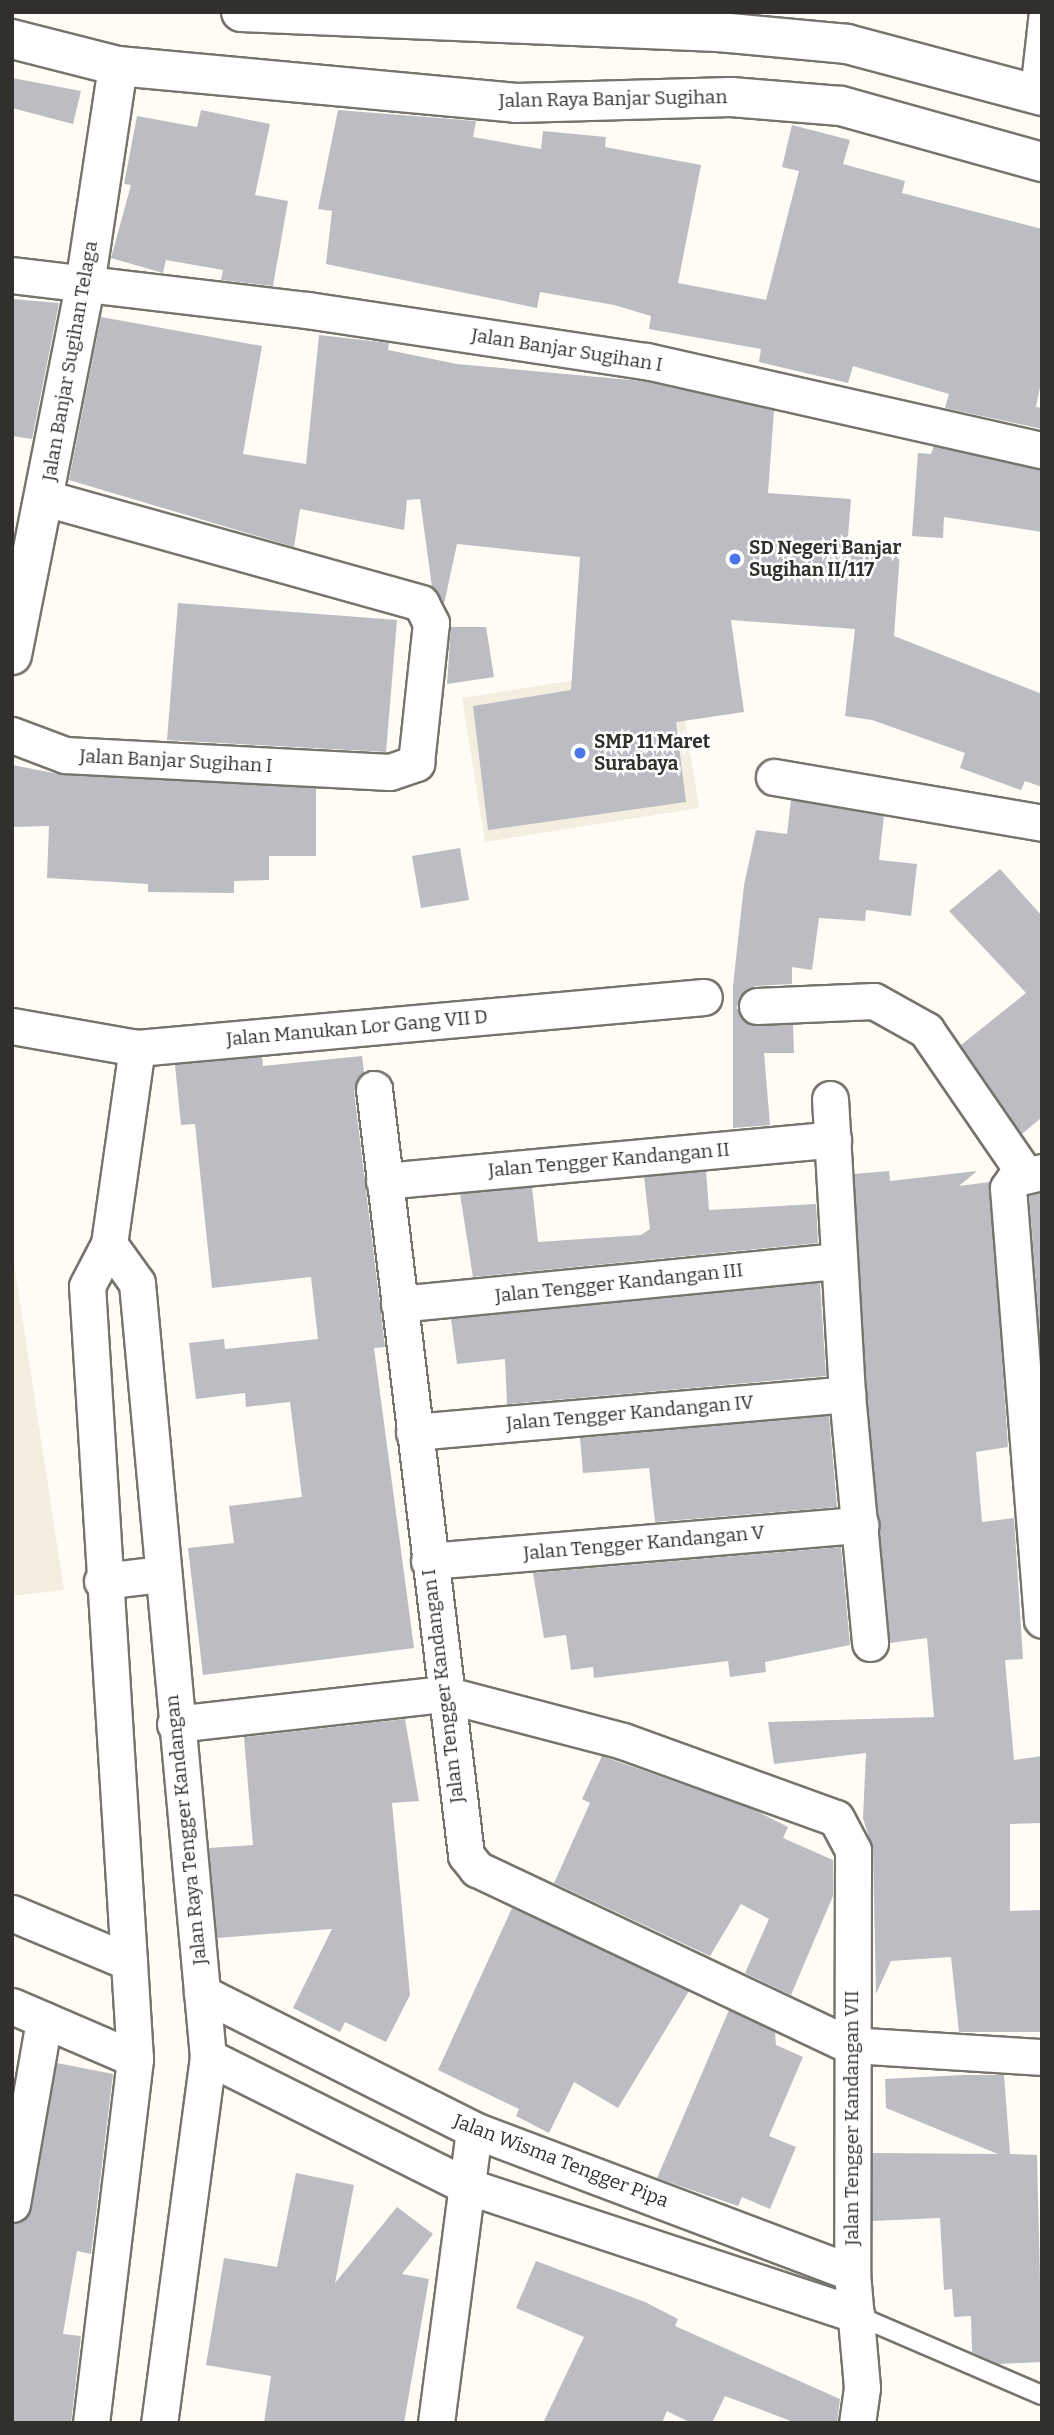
<!DOCTYPE html>
<html>
<head>
<meta charset="utf-8">
<style>
	body { margin:0 }
	#map { position:relative; width:1054px; height:2435px; overflow:hidden; background:#fefcf4; font-family:Bitter,serif }
	div>[style] { position:absolute }
	[style*='--x'] { left:calc(var(--x)*1px); top:calc(var(--y)*1px); width:calc(var(--w)*1px); rotate:calc(var(--a)*1deg) }
	.built>* { inset:0; background:#f4eee0 }
	.building>* { inset:0; background:#bcbcc3 }
	.roads { filter:drop-shadow(2px 0 #76746d) drop-shadow(-2px 0 #76746d) drop-shadow(0 2px #76746d) drop-shadow(0 -2px #76746d) }
	.service>* { height:18px; margin:-9px; padding:0 9px; transform-origin:9px; border-radius:9px; background:#fff }
	.minor>* { height:35px; margin:-17.5px; padding:0 17.5px; transform-origin:17.5px; border-radius:17.5px; background:#fff }
	.secondary>* { height:38px; margin:-19px; padding:0 19px; transform-origin:19px; border-radius:19px; background:#fff }
	.dots>* { width:19px; height:19px; translate:-50% -50%; box-sizing:border-box; border:4px solid #fff; border-radius:50% }
	span { translate:-50% -50%; white-space:nowrap; text-align:center; line-height:1.15; -webkit-text-stroke:5px #fff; paint-order:stroke }
	.street-label { font-size:19px; color:#31302d }
	.poi-label { font-size:19px; color:#31302d; font-weight:700 }
	.left { translate:0 -50%; text-align:left }
	.frame { position:absolute; inset:0; border:14px solid #31302d; pointer-events:none }
</style>
</head>
<body>
<div id="map">
	<div class="built">
		<i style="clip-path:polygon(676px 664px,699px 808px,485px 842px,462px 698px)"></i>
		<i style="clip-path:polygon(12px 1250px,64px 1590px,12px 1596px)"></i>
	</div>
	<div class="building">
		<i style="clip-path:polygon(12px 78px,81px 91px,73px 124px,12px 108px)"></i>
		<i style="clip-path:polygon(201px 110px,270px 124px,255px 195px,288px 201px,273px 286px,221px 280px,223px 270px,166px 260px,163px 273px,111px 258px,131px 185px,124px 184px,137px 116px,197px 127px)"></i>
		<i style="clip-path:polygon(338px 110px,476px 121px,473px 137px,541px 149px,543px 131px,606px 137px,605px 147px,701px 165px,678px 283px,766px 300px,799px 171px,782px 167px,792px 125px,850px 140px,843px 164px,905px 181px,902px 193px,1042px 229px,1042px 377px,1036px 407px,1042px 408px,1042px 429px,945px 408px,949px 394px,853px 366px,848px 383px,759px 362px,761px 349px,649px 329px,651px 316px,614px 305px,540px 292px,537px 308px,326px 264px,332px 211px,318px 209px)"></i>
		<i style="clip-path:polygon(12px 299px,59px 303px,32px 439px,12px 436px)"></i>
		<i style="clip-path:polygon(101px 317px,262px 346px,243px 454px,306px 464px,319px 335px,389px 343px,388px 350px,457px 364px,642px 381px,774px 410px,768px 493px,851px 499px,847px 549px,900px 552px,894px 636px,1042px 694px,1042px 787px,1025px 781px,1021px 790px,960px 768px,965px 753px,872px 720px,845px 716px,855px 629px,731px 620px,744px 712px,676px 722px,686px 802px,488px 830px,473px 706px,571px 690px,580px 557px,457px 544px,444px 604px,432px 587px,420px 499px,407px 500px,404px 530px,300px 509px,294px 547px,69px 480px)"></i>
		<i style="clip-path:polygon(934px 446px,1042px 470px,1042px 532px,944px 517px,943px 538px,912px 536px,918px 453px,931px 454px)"></i>
		<i style="clip-path:polygon(178px 603px,397px 620px,386px 752px,167px 740px)"></i>
		<i style="clip-path:polygon(451px 627px,486px 627px,494px 677px,447px 684px)"></i>
		<i style="clip-path:polygon(12px 765px,64px 775px,316px 788px,316px 856px,269px 856px,269px 880px,234px 881px,234px 893px,148px 892px,148px 884px,47px 878px,49px 826px,12px 827px)"></i>
		<i style="clip-path:polygon(791px 800px,884px 816px,879px 860px,917px 864px,911px 916px,866px 910px,865px 921px,819px 918px,812px 970px,792px 967px,792px 984px,755px 986px,740px 996px,737px 1008px,747px 1023px,793px 1025px,794px 1053px,764px 1053px,770px 1125px,733px 1128px,733px 986px,744px 885px,756px 830px,787px 834px)"></i>
		<i style="clip-path:polygon(460px 848px,469px 900px,421px 908px,412px 856px)"></i>
		<i style="clip-path:polygon(1000px 869px,1042px 916px,1042px 1117px,1022px 1134px,961px 1045px,1026px 993px,949px 911px)"></i>
		<i style="clip-path:polygon(362px 1056px,364px 1072px,354px 1091px,385px 1347px,374px 1348px,414px 1648px,203px 1675px,188px 1548px,234px 1543px,229px 1506px,302px 1497px,290px 1402px,246px 1407px,245px 1393px,196px 1399px,189px 1343px,224px 1339px,225px 1349px,318px 1339px,311px 1277px,212px 1288px,195px 1124px,181px 1125px,175px 1065px,262px 1057px,263px 1066px)"></i>
		<i style="clip-path:polygon(706px 1171px,709px 1210px,816px 1204px,818px 1243px,473px 1277px,460px 1194px,532px 1187px,538px 1242px,641px 1235px,650px 1229px,644px 1177px)"></i>
		<i style="clip-path:polygon(889px 1171px,890px 1181px,977px 1171px,959px 1186px,990px 1182px,1008px 1447px,976px 1452px,982px 1522px,1014px 1518px,1023px 1659px,1005px 1660px,1014px 1760px,1042px 1756px,1042px 1823px,1010px 1824px,1010px 1911px,1042px 1910px,1042px 2032px,959px 2032px,951px 1957px,891px 1961px,876px 1994px,873px 1850px,863px 1818px,866px 1753px,774px 1764px,768px 1722px,934px 1717px,927px 1638px,890px 1643px,867px 1392px,854px 1174px)"></i>
		<i style="clip-path:polygon(1042px 1193px,1042px 1360px,1029px 1196px)"></i>
		<i style="clip-path:polygon(820px 1283px,826px 1376px,507px 1404px,505px 1359px,457px 1364px,451px 1319px)"></i>
		<i style="clip-path:polygon(829px 1416px,837px 1507px,655px 1522px,649px 1468px,583px 1473px,580px 1438px)"></i>
		<i style="clip-path:polygon(841px 1547px,850px 1645px,765px 1662px,766px 1672px,730px 1677px,728px 1661px,594px 1678px,593px 1667px,571px 1670px,566px 1635px,544px 1638px,533px 1573px)"></i>
		<i style="clip-path:polygon(405px 1719px,419px 1801px,392px 1803px,410px 1995px,386px 2042px,345px 2022px,340px 2032px,293px 2008px,332px 1929px,217px 1938px,209px 1848px,253px 1845px,244px 1737px)"></i>
		<i style="clip-path:polygon(602px 1756px,753px 1809px,788px 1827px,783px 1838px,833px 1860px,833px 1896px,791px 1995px,745px 1973px,769px 1919px,741px 1904px,710px 1956px,554px 1883px,590px 1803px,582px 1799px)"></i>
		<i style="clip-path:polygon(512px 1908px,689px 1991px,618px 2108px,574px 2082px,549px 2133px,516px 2116px,519px 2109px,438px 2070px)"></i>
		<i style="clip-path:polygon(729px 2010px,775px 2032px,776px 2045px,803px 2057px,769px 2136px,796px 2147px,770px 2209px,742px 2197px,738px 2206px,657px 2178px)"></i>
		<i style="clip-path:polygon(57px 2063px,113px 2074px,91px 2254px,77px 2251px,63px 2334px,81px 2336px,71px 2423px,12px 2423px,12px 2224px,32px 2207px)"></i>
		<i style="clip-path:polygon(963px 2075px,1004px 2075px,1010px 2154px,1037px 2155px,1042px 2362px,999px 2364px,972px 2352px,971px 2316px,954px 2317px,952px 2289px,944px 2290px,940px 2218px,872px 2221px,872px 2153px,998px 2154px,886px 2108px,885px 2079px)"></i>
		<i style="clip-path:polygon(296px 2173px,354px 2185px,335px 2283px,397px 2207px,433px 2234px,402px 2274px,429px 2279px,404px 2423px,264px 2423px,271px 2376px,206px 2365px,224px 2258px,277px 2267px)"></i>
		<i style="clip-path:polygon(536px 2261px,645px 2302px,678px 2319px,675px 2326px,840px 2399px,837px 2423px,796px 2423px,725px 2396px,712px 2423px,691px 2423px,667px 2411px,662px 2423px,543px 2423px,584px 2337px,516px 2308px)"></i>
	</div>
	<div class="roads">
		<div class="service">
			<i style="--x:1030;--y:92;--w:81;--a:-83.6"></i>
			<i style="--x:856;--y:2315;--w:202;--a:23.3"></i>
		</div>
		<div class="minor">
			<i style="--x:12;--y:275;--w:297;--a:6.8"></i>
			<i style="--x:307;--y:310;--w:343;--a:8.6"></i>
			<i style="--x:646;--y:361;--w:406;--a:12.7"></i>
			<i style="--x:12;--y:735;--w:57;--a:20.7"></i>
			<i style="--x:65;--y:755;--w:325;--a:3"></i>
			<i style="--x:390;--y:772;--w:28;--a:-19"></i>
			<i style="--x:416;--y:763;--w:141;--a:-83.9"></i>
			<i style="--x:431;--y:623;--w:22;--a:-117"></i>
			<i style="--x:421;--y:603;--w:390;--a:-164.4"></i>
			<i style="--x:774;--y:777;--w:272;--a:9.7"></i>
			<i style="--x:757;--y:1006;--w:117;--a:-2.4"></i>
			<i style="--x:874;--y:1001;--w:60;--a:29.1"></i>
			<i style="--x:926;--y:1030;--w:175;--a:55.5"></i>
			<i style="--x:12;--y:1026;--w:127;--a:10"></i>
			<i style="--x:137;--y:1048;--w:569;--a:-5.14"></i>
			<i style="--x:374;--y:1089;--w:772;--a:83.15"></i>
			<i style="--x:466;--y:1855;--w:18;--a:52"></i>
			<i style="--x:477;--y:1869;--w:412;--a:25.3"></i>
			<i style="--x:850;--y:2045;--w:192;--a:3.6"></i>
			<i style="--x:830;--y:1099;--w:295;--a:86.7"></i>
			<i style="--x:847;--y:1394;--w:250;--a:84.7"></i>
			<i style="--x:1042;--y:1172;--w:28;--a:167"></i>
			<i style="--x:1015;--y:1178;--w:12;--a:125"></i>
			<i style="--x:1008;--y:1188;--w:433;--a:85.5"></i>
			<i style="--x:384;--y:1181;--w:451;--a:-5.3"></i>
			<i style="--x:109;--y:1244;--w:198;--a:-81.9"></i>
			<i style="--x:399;--y:1304;--w:442;--a:-5.6"></i>
			<i style="--x:414;--y:1432;--w:435;--a:-5"></i>
			<i style="--x:429;--y:1561;--w:433;--a:-4.8"></i>
			<i style="--x:102;--y:1581;--w:60;--a:-6.7"></i>
			<i style="--x:175;--y:1724;--w:271;--a:-6.4"></i>
			<i style="--x:444;--y:1694;--w:185;--a:14.7"></i>
			<i style="--x:623;--y:1741;--w:226;--a:19.9"></i>
			<i style="--x:836;--y:1818;--w:36;--a:62"></i>
			<i style="--x:853;--y:1850;--w:423;--a:90.1"></i>
			<i style="--x:852;--y:2273;--w:115;--a:85"></i>
			<i style="--x:862;--y:2388;--w:35;--a:98"></i>
			<i style="--x:12;--y:1913;--w:127;--a:22.7"></i>
			<i style="--x:202;--y:1993;--w:305;--a:26.7"></i>
			<i style="--x:474;--y:2130;--w:404;--a:20.7"></i>
			<i style="--x:12;--y:2006;--w:134;--a:23.3"></i>
			<i style="--x:208;--y:2057;--w:289;--a:26.5"></i>
			<i style="--x:467;--y:2186;--w:410;--a:18.3"></i>
			<i style="--x:12;--y:2204;--w:187;--a:-80.1"></i>
			<i style="--x:91;--y:2423;--w:367;--a:-83.1"></i>
			<i style="--x:135;--y:2059;--w:774;--a:-93.55"></i>
			<i style="--x:87;--y:1286;--w:47;--a:-62.4"></i>
			<i style="--x:109;--y:1244;--w:48;--a:54.3"></i>
			<i style="--x:137;--y:1283;--w:777;--a:84.76"></i>
			<i style="--x:208;--y:2057;--w:369;--a:97.6"></i>
			<i style="--x:436;--y:2423;--w:295;--a:-82.6"></i>
		</div>
		<div class="secondary">
			<i style="--x:241;--y:12;--w:477;--a:2.4"></i>
			<i style="--x:718;--y:32;--w:130;--a:5.3"></i>
			<i style="--x:847;--y:44;--w:202;--a:14.9"></i>
			<i style="--x:12;--y:39;--w:109;--a:14.3"></i>
			<i style="--x:118;--y:66;--w:400;--a:5.3"></i>
			<i style="--x:516;--y:103;--w:215;--a:-1.6"></i>
			<i style="--x:731;--y:97;--w:110;--a:4.7"></i>
			<i style="--x:841;--y:106;--w:209;--a:15.6"></i>
			<i style="--x:12;--y:655;--w:377;--a:-78.8"></i>
			<i style="--x:85;--y:285;--w:221;--a:-81.4"></i>
		</div>
	</div>
	<div class="dots">
		<i style="left:735px;top:559px;background:#4b75e7"></i>
		<i style="left:580px;top:753px;background:#4b75e7"></i>
	</div>
	<div class="street-label">
		<span style="left:613px;top:99px;rotate:-1deg">Jalan Raya Banjar Sugihan</span>
		<span style="left:567px;top:350px;rotate:9deg">Jalan Banjar Sugihan I</span>
		<span style="left:70px;top:361px;rotate:-80deg">Jalan Banjar Sugihan Telaga</span>
		<span style="left:176px;top:761px;rotate:3deg">Jalan Banjar Sugihan I</span>
		<span style="left:357px;top:1028px;rotate:-5deg">Jalan Manukan Lor Gang VII D</span>
		<span style="left:609px;top:1160px;rotate:-5deg">Jalan Tengger Kandangan II</span>
		<span style="left:619px;top:1283px;rotate:-6deg">Jalan Tengger Kandangan III</span>
		<span style="left:630px;top:1413px;rotate:-5deg">Jalan Tengger Kandangan IV</span>
		<span style="left:644px;top:1543px;rotate:-5deg">Jalan Tengger Kandangan V</span>
		<span style="left:443px;top:1686px;rotate:-97deg">Jalan Tengger Kandangan I</span>
		<span style="left:186px;top:1830px;rotate:-96deg">Jalan Raya Tengger Kandangan</span>
		<span style="left:852px;top:2118px;rotate:-90deg">Jalan Tengger Kandangan VII</span>
		<span style="left:561px;top:2161px;rotate:21deg">Jalan Wisma Tengger Pipa</span>
	</div>
	<div class="poi-label">
		<span class="left" style="left:749px;top:559px">SD Negeri Banjar<br>Sugihan II/117</span>
		<span class="left" style="left:594px;top:753px">SMP 11 Maret<br>Surabaya</span>
	</div>
	<div class="frame"></div>
</div>
</body>
</html>
